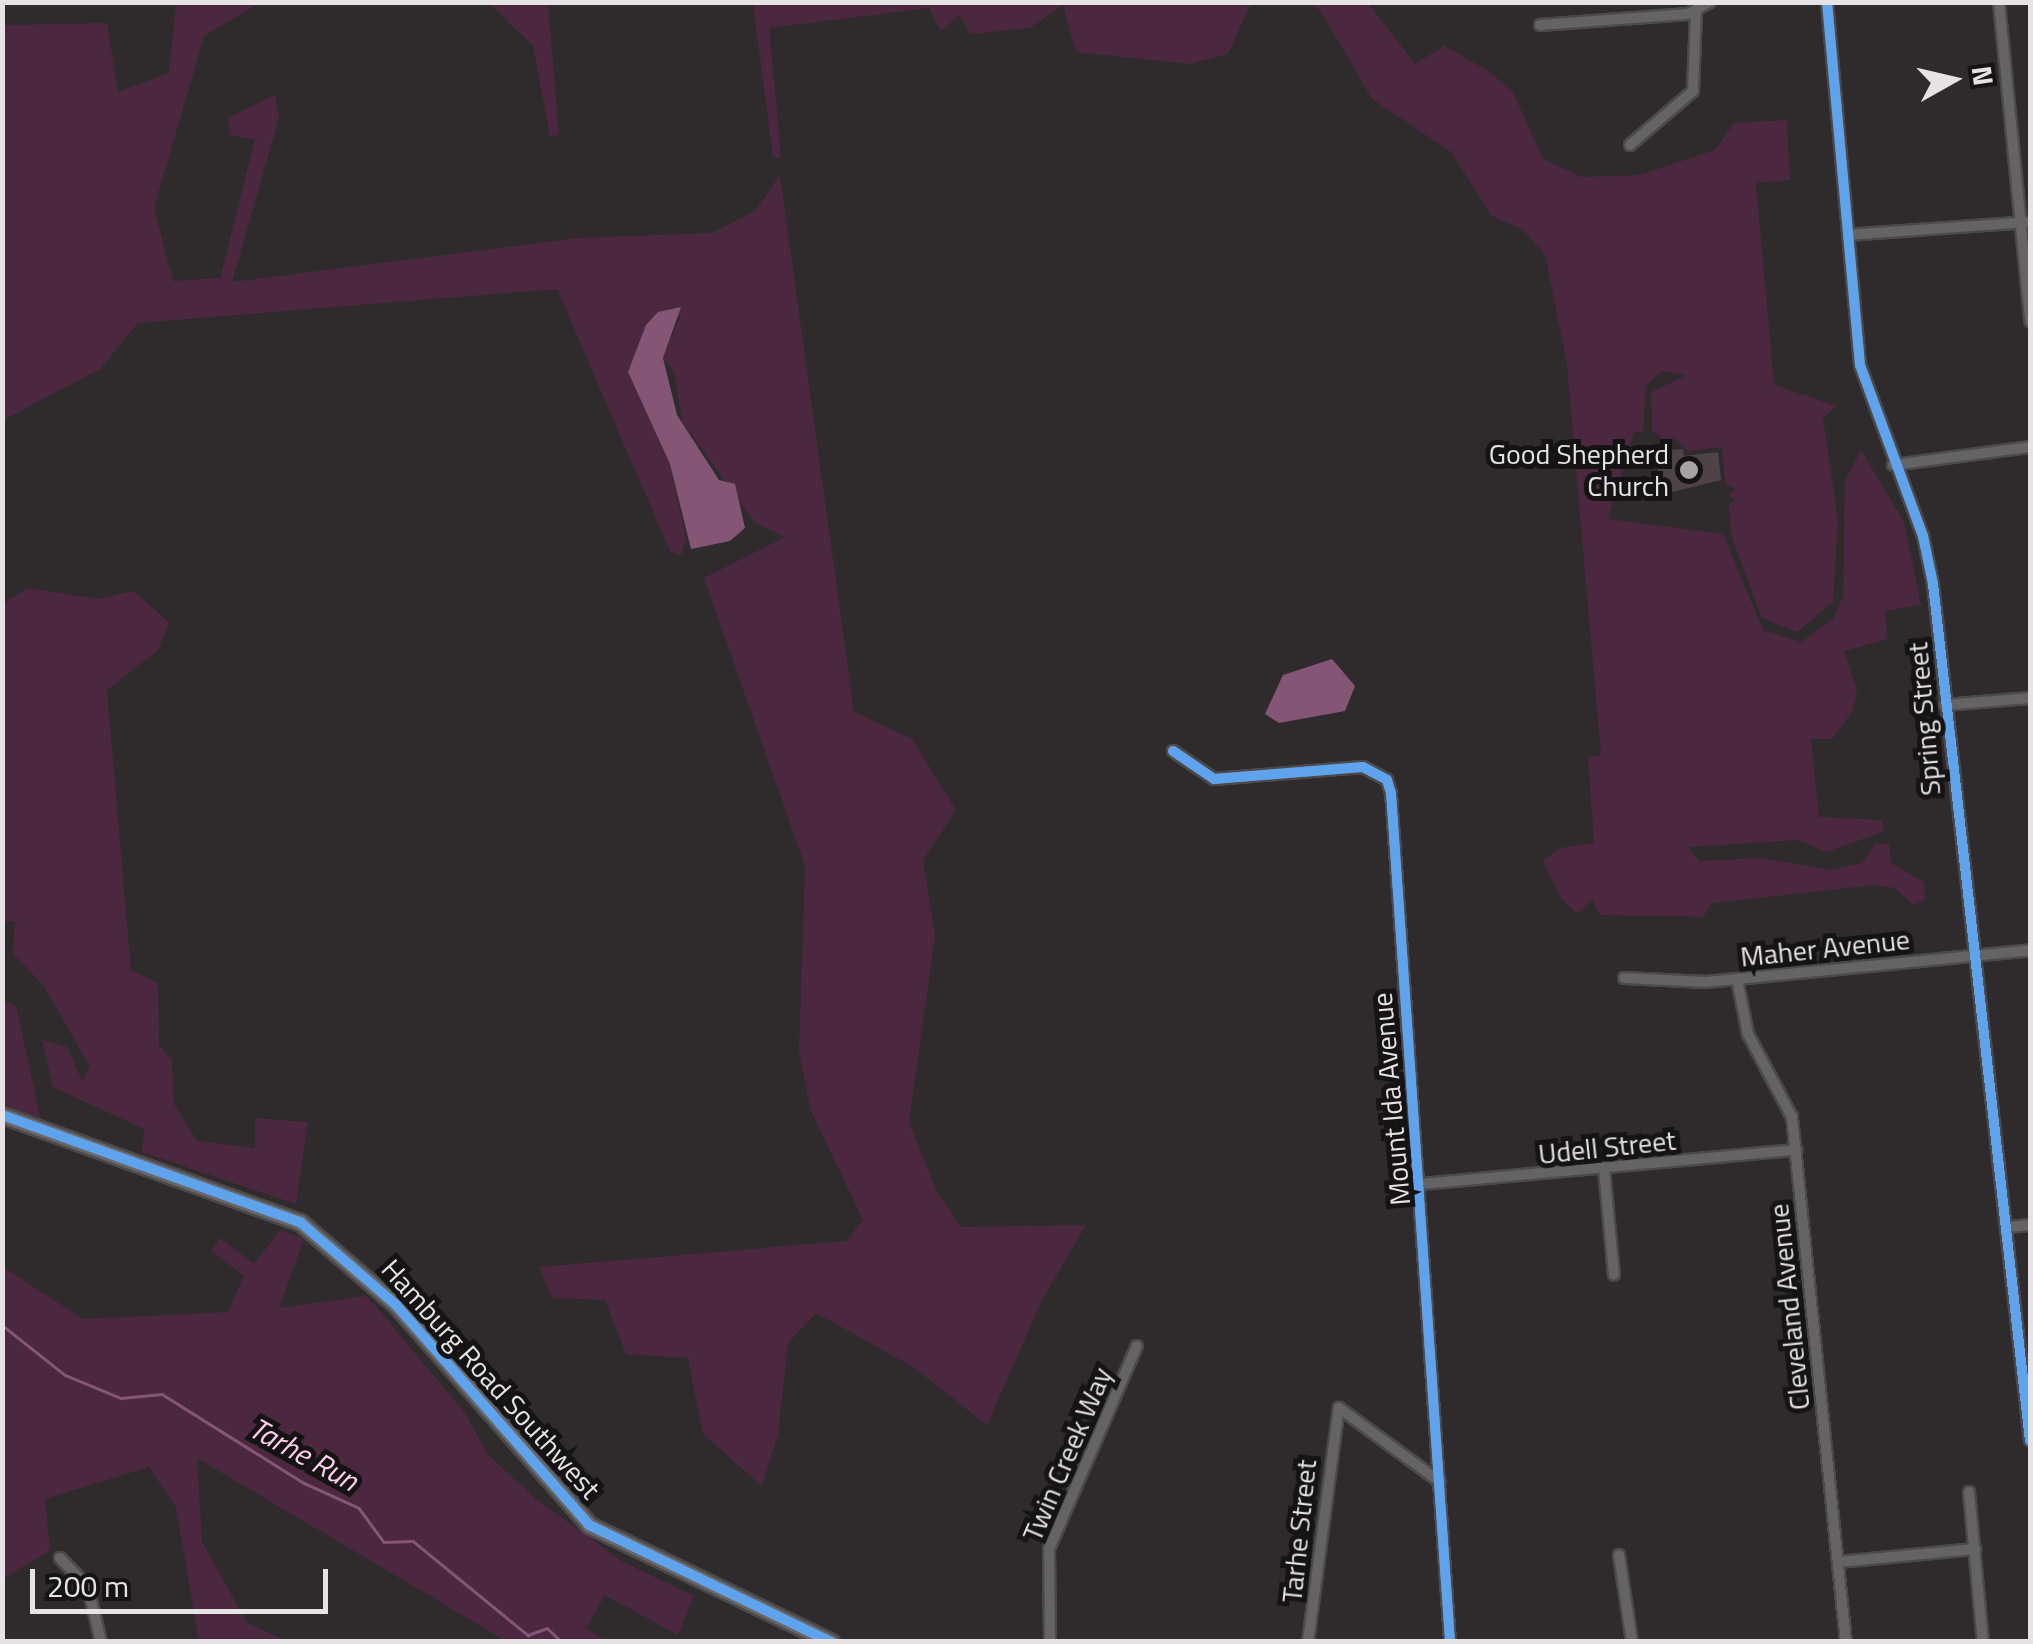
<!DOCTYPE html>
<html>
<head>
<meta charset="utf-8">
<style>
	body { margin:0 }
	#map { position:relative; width:2033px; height:1644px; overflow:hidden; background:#2f2b2d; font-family:"Titillium Web",sans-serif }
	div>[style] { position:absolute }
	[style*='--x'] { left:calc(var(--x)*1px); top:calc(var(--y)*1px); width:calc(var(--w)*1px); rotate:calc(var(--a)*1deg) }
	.green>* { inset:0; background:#4b283f }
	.water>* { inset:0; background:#855575 }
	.stream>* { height:2.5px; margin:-1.25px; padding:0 1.25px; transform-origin:1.25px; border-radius:1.25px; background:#855575 }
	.building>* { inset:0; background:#4f434a }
	.roads { filter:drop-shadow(2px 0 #4b494a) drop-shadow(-2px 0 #4b494a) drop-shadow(0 2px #4b494a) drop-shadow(0 -2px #4b494a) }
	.street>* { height:10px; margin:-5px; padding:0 5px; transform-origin:5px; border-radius:5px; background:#656364 }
	.secondary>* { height:15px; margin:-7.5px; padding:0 7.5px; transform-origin:7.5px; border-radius:7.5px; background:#686667 }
	.cycleway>* { height:10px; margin:-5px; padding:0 5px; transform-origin:5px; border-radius:5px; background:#60a3ed }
	.dots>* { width:28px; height:28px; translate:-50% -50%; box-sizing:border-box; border:5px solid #161315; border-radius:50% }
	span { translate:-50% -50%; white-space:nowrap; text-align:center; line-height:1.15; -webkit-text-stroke:10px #161315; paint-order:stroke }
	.poi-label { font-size:28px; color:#e6e2e5 }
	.right { translate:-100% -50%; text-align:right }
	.street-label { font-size:28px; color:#e6e2e5 }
	.water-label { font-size:30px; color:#ffcdec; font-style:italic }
	.frame { position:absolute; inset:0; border:5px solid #e6e2e5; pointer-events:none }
	.north { position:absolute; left:1903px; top:30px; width:100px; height:100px; -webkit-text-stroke:8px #161315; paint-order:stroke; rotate:82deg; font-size:28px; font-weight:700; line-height:40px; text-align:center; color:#e6e2e5 }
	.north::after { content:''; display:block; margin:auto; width:35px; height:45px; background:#e6e2e5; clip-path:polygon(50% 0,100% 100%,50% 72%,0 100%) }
	.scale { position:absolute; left:30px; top:1569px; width:298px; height:45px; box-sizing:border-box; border:5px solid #e6e2e5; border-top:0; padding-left:12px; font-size:30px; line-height:35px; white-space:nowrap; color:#e6e2e5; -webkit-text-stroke:8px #161315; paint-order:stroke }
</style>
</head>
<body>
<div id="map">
	<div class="green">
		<i style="clip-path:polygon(176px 3px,259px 3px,204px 36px,154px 208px,173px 281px,220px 278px,255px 140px,230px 135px,228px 118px,275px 95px,279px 118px,232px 282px,578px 238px,712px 233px,755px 211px,780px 175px,854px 712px,912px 739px,956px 810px,923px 860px,935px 936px,909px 1122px,937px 1192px,961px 1227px,1086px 1225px,1042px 1300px,987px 1425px,913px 1367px,816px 1313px,788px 1343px,778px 1434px,762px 1486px,703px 1434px,688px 1358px,626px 1354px,605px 1300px,552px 1298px,539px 1267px,846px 1241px,863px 1220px,811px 1111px,799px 1053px,805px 866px,704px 578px,785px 537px,755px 523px,682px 421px,674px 371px,663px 358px,681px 314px,628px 372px,670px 464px,686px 539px,681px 555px,670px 551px,557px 289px,138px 323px,100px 369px,3px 420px,3px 25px,107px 23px,118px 92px,169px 73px)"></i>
		<i style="clip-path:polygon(489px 3px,548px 3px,559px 135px,550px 136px,533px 46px)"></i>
		<i style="clip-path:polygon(753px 3px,753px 2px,1251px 3px,1228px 54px,1189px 64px,1076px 52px,1063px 5px,1030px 28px,971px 34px,959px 15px,941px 31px,929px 8px,769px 28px,781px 157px,773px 158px)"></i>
		<i style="clip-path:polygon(1306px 3px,1368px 3px,1415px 64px,1444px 46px,1487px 70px,1513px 92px,1543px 159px,1581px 177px,1640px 175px,1715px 150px,1734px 123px,1787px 120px,1790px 180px,1756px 183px,1774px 385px,1836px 406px,1823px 418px,1838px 521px,1833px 602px,1797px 632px,1762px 618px,1731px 535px,1729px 503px,1737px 501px,1728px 495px,1735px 489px,1725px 483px,1722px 447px,1688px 451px,1674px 438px,1660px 449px,1662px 437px,1652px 431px,1651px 392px,1687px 375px,1662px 371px,1646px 386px,1643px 432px,1634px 432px,1608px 519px,1723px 534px,1763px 630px,1801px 642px,1834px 618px,1843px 596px,1845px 481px,1861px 450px,1904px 522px,1921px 605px,1885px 611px,1887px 639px,1844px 651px,1857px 690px,1853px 710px,1832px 739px,1811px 739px,1819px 817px,1882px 820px,1883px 832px,1826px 852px,1798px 840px,1688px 847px,1699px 861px,1761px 858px,1830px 870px,1862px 863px,1875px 844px,1889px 844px,1891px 863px,1924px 882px,1925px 900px,1913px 905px,1895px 888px,1874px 885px,1712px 903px,1703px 917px,1600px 915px,1592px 899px,1577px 914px,1561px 898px,1543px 861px,1560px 848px,1594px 843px,1588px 757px,1601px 755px,1567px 365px,1545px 255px,1523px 230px,1492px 216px,1451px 152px,1372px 99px,1320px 10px)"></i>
		<i style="clip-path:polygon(27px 588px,100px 599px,133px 591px,169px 622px,158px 650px,107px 690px,131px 970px,158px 983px,159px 1045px,172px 1060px,174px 1104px,197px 1141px,255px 1148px,255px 1118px,308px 1122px,296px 1204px,142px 1152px,144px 1129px,53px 1087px,42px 1040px,67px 1047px,82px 1080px,90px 1067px,44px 986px,13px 954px,15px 922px,3px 921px,3px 604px)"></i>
		<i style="clip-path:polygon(2px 1001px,16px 1006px,41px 1121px,3px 1104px)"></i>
		<i style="clip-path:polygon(280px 1230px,304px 1239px,279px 1308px,367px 1296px,465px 1413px,488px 1455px,536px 1499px,623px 1562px,694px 1596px,678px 1635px,605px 1595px,586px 1628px,605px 1641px,506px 1641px,197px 1458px,202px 1542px,247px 1623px,286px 1641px,199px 1641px,176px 1507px,149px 1467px,45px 1499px,50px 1550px,3px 1579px,3px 1267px,83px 1319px,228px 1312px,244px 1276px,211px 1251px,220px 1238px,254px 1264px)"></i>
	</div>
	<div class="water">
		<i style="clip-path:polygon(681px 307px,663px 358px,677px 415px,719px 480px,735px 484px,745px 528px,730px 541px,691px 549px,670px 464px,628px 372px,646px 325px,658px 312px)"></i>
		<i style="clip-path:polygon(1332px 659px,1355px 686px,1345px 711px,1279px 723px,1265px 714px,1283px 675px)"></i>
	</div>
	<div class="stream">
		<i style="--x:2;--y:1325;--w:80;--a:38.4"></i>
		<i style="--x:65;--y:1375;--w:61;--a:22.3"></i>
		<i style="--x:121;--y:1398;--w:41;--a:-5.6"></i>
		<i style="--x:162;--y:1394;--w:168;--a:32.1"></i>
		<i style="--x:304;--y:1483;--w:60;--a:24.4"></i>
		<i style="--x:359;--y:1508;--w:42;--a:53.7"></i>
		<i style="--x:384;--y:1542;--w:29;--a:-2"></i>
		<i style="--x:413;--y:1541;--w:149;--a:39.3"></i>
		<i style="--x:528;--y:1635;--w:20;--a:-20"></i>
		<i style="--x:547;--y:1628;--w:21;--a:43"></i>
	</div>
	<div class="building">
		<i style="clip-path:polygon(1683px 449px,1684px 456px,1718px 452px,1721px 480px,1668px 493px,1657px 467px,1665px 466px,1663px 451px)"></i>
	</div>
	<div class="roads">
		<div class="street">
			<i style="--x:1827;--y:2;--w:364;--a:84.8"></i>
			<i style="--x:1860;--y:365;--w:182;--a:69.8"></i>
			<i style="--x:1923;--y:536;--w:49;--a:78.2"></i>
			<i style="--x:1933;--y:584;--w:862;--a:83.54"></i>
			<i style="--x:1999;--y:2;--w:321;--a:84.4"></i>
			<i style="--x:1540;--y:25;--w:148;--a:-4.3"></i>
			<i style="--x:1688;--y:14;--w:25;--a:-29"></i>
			<i style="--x:1630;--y:145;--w:83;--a:-40.6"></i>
			<i style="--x:1693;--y:91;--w:78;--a:-87.8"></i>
			<i style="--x:1848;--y:235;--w:182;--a:-4.1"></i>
			<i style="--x:1893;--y:465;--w:138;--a:-7.5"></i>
			<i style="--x:1945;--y:705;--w:85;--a:-4.7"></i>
			<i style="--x:1173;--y:751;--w:50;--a:34.3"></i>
			<i style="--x:1214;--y:779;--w:149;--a:-4.6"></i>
			<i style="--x:1363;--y:767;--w:27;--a:28"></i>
			<i style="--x:1387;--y:780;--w:14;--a:73"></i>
			<i style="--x:1391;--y:793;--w:851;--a:86.02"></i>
			<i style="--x:1624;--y:978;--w:82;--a:2.8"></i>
			<i style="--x:1706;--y:982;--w:326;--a:-5.6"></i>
			<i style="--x:1737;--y:979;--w:56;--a:78.7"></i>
			<i style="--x:1748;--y:1034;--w:94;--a:62.1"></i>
			<i style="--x:1792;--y:1117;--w:528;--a:84.13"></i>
			<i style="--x:1604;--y:1169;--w:106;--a:84.6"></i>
			<i style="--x:1421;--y:1184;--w:377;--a:-5.2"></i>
			<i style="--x:2008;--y:1227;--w:22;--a:-5"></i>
			<i style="--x:1969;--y:1492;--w:151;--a:84.7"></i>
			<i style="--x:1619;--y:1555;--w:88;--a:81.5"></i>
			<i style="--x:60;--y:1558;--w:40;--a:46"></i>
			<i style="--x:88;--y:1587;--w:57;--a:76.7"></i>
			<i style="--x:1838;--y:1562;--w:138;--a:-5.4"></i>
			<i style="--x:1050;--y:1642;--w:93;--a:-90.6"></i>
			<i style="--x:1049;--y:1549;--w:221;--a:-66.6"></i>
			<i style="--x:1308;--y:1642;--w:236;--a:-82.5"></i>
			<i style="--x:1339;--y:1408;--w:125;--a:36.2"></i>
		</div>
		<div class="secondary">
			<i style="--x:2;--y:1115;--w:317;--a:19.8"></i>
			<i style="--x:300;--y:1222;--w:127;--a:40.8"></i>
			<i style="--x:396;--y:1305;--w:293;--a:48.7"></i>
			<i style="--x:589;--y:1525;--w:269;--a:25.8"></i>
		</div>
	</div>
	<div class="cycleway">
		<i style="--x:1827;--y:2;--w:364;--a:84.8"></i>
		<i style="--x:1860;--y:365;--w:182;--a:69.8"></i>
		<i style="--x:1923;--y:536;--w:49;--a:78.2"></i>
		<i style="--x:1933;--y:584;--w:862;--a:83.54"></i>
		<i style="--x:1173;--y:751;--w:50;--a:34.3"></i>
		<i style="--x:1214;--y:779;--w:149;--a:-4.6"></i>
		<i style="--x:1363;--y:767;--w:27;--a:28"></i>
		<i style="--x:1387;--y:780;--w:14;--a:73"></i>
		<i style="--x:1391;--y:793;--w:851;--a:86.02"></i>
		<i style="--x:2;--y:1115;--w:317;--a:19.8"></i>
		<i style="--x:300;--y:1222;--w:127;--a:40.8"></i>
		<i style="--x:396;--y:1305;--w:293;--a:48.7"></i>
		<i style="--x:589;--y:1525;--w:269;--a:25.8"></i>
	</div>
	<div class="dots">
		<i style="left:1689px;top:470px;background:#a6a2a5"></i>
	</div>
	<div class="poi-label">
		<span class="right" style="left:1669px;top:470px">Good Shepherd<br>Church</span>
	</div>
	<div class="street-label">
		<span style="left:1924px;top:719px;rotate:-95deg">Spring Street</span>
		<span style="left:1825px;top:948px;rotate:-6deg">Maher Avenue</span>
		<span style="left:1391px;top:1099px;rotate:-95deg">Mount Ida Avenue</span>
		<span style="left:1607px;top:1147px;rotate:-6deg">Udell Street</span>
		<span style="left:1789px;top:1307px;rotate:-96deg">Cleveland Avenue</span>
		<span style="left:491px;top:1379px;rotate:48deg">Hamburg Road Southwest</span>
		<span style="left:1067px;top:1454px;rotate:-67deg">Twin Creek Way</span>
		<span style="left:1299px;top:1531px;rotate:-84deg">Tarhe Street</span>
	</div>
	<div class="water-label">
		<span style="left:304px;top:1454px;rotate:29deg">Tarhe Run</span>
	</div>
	<div class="frame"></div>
	<div class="north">N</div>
	<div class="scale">200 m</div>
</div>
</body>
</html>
